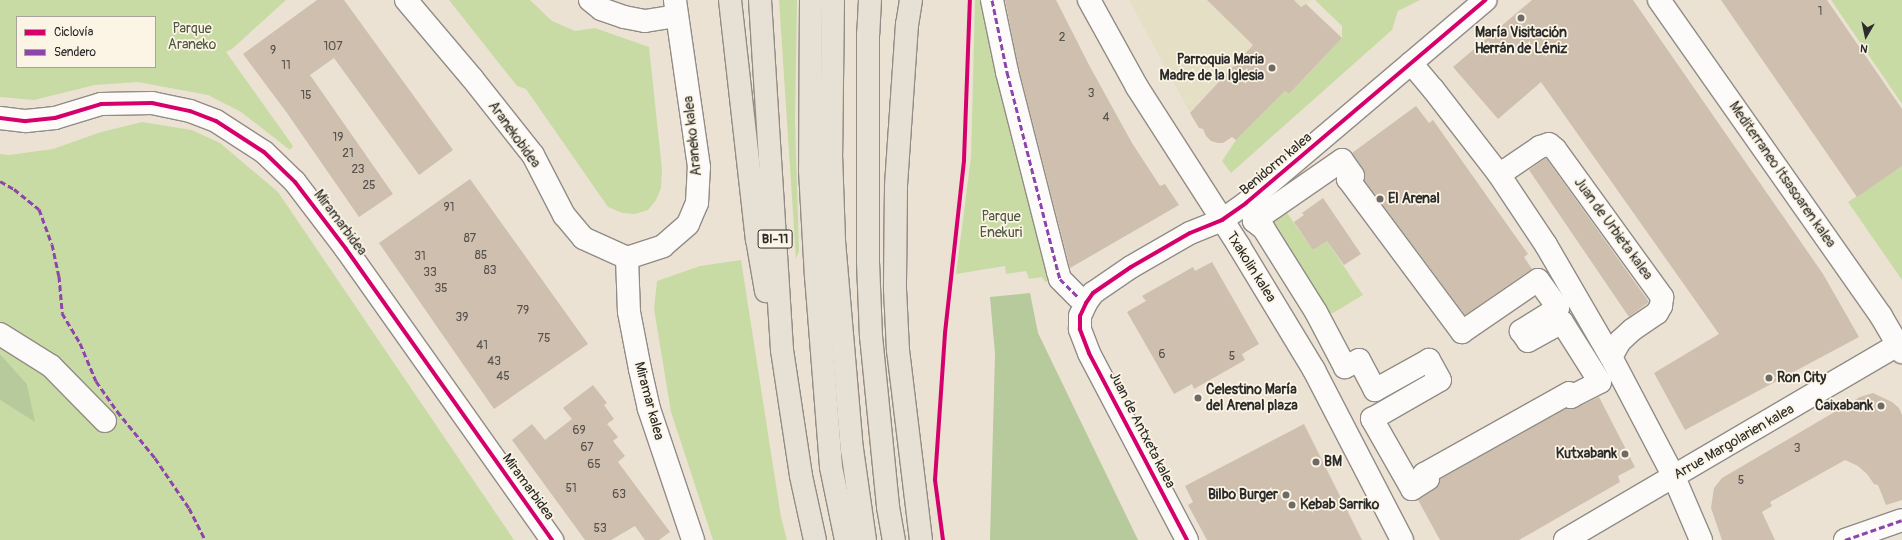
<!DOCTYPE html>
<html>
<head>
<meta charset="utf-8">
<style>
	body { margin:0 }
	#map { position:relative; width:1902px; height:540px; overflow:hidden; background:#ebe2d4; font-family:Pangolin,sans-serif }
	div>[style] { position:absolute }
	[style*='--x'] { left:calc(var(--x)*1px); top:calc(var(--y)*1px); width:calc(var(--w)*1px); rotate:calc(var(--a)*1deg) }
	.built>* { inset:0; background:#e5dfc6 }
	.green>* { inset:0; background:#c9dba5 }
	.forest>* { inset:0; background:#b6ca9c }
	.building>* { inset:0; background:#cebfae }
	.roads { filter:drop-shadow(1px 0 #918c85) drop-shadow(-1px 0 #918c85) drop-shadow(0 1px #918c85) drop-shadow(0 -1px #918c85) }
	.minor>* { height:22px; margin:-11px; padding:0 11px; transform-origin:11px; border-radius:11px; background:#fcfbf9 }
	.major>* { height:22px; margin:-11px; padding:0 11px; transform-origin:11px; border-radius:11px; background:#e6e1d4 }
	.quiet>* { height:3px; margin-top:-1.5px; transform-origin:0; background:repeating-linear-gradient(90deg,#8e44ad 0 6px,transparent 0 9px) }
	.cycleway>* { height:4px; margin:-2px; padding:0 2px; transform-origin:2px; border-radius:2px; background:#d6006c }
	.dots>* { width:11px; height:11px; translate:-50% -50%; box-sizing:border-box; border:2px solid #fcf5e5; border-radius:50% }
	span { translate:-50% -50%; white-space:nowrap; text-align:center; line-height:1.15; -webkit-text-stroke:3.5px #fcf5e5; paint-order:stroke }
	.number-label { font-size:12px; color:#54504c }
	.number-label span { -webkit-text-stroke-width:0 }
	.shield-label span { padding:1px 3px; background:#fcf5e5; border:1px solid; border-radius:3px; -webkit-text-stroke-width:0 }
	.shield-label { font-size:13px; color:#2b2b2b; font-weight:700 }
	.park-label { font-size:14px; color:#4c5640 }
	.poi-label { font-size:14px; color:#2b2b2b; font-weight:700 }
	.right { translate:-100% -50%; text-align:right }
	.left { translate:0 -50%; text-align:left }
	.street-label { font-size:14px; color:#2b2b2b }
	.legend { position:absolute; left:16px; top:16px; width:140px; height:52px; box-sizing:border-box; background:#fcf5e5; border:1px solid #a8a49b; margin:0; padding:5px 7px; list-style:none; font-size:12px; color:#2b2b2b }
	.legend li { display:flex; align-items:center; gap:8px; height:20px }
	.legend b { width:20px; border:1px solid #a8a49b }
	.north { position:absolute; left:1846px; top:16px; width:40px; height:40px; -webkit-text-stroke:3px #fcf5e5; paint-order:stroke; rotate:189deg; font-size:11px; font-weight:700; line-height:16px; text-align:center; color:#2b2b2b }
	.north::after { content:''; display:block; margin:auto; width:14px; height:18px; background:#2b2b2b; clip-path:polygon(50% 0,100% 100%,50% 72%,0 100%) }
</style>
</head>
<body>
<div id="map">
	<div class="built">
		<i style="clip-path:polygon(1129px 0,1312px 0,1253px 45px,1190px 113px)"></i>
	</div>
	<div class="green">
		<i style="clip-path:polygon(evenodd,0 0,286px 0,232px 49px,226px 52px,293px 146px,290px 150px,241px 112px,208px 95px,138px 82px,95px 85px,34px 100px,0 97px,0 0,17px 17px,155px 17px,155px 67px,17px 67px,17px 17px)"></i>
		<i style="clip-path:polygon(449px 0,530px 0,552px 21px,575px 31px,595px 28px,649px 47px,662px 169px,661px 188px,656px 200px,648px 210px,635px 214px,622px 213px,608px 207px,526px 89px,517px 86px)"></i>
		<i style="clip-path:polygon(779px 0,797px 0,795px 121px,799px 251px,796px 259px)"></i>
		<i style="clip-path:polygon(975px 0,987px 0,1056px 279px,1045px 282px,1042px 277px,1029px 279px,1026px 271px,1006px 274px,1005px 266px,956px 274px,971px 157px)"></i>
		<i style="clip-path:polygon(1315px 0,1420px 0,1398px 11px,1392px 30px,1231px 173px,1222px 161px,1236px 140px,1285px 91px,1289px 94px,1342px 38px,1342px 26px)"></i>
		<i style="clip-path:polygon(1831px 0,1902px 0,1902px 104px)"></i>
		<i style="clip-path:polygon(142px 122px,192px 130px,220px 143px,278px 192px,514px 540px,0 540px,0 400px,34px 421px,27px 384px,0 354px,0 154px,9px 155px,53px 149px,101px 132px)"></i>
		<i style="clip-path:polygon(1902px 166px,1902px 280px,1848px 202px)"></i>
		<i style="clip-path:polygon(1285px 210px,1313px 250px,1327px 241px,1363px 295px,1333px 313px,1316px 312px,1264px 229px)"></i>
		<i style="clip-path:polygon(741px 260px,781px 517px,787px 540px,713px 540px,671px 412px,654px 309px,657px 281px,700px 266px)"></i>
	</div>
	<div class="forest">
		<i style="clip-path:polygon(1030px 293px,1038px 333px,1138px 540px,990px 540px,995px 354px,990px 297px)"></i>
		<i style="clip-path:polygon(0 354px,27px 384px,35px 422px,0 400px)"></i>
	</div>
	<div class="building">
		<i style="clip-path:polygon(317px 0,344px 0,453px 150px,419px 175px,334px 58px,310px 75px,393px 194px,359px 217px,287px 113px,243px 54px)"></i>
		<i style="clip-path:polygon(1005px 0,1056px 0,1089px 65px,1132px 143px,1160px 186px,1165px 184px,1179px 205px,1070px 268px,1019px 69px)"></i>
		<i style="clip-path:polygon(1207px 0,1294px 0,1301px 7px,1306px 4px,1342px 38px,1289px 94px,1285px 91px,1236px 140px,1232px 137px,1223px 143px,1218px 143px,1211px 141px,1206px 136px,1203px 129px,1199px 128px,1190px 113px,1253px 45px)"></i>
		<i style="clip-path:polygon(1532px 0,1633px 0,1823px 274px,1859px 337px,1685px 430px,1654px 373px,1719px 334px,1541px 82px,1498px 119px,1453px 67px)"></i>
		<i style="clip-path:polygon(1721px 0,1827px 0,1902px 109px,1902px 166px,1857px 197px)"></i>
		<i style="clip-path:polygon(1416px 106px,1429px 123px,1433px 120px,1528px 254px,1524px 257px,1532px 269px,1465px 315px,1364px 180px,1365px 175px,1363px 169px,1352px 153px)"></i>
		<i style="clip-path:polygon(1546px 158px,1649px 302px,1629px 317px,1529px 170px)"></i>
		<i style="clip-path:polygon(470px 179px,588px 344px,494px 409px,379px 243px)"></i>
		<i style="clip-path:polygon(1323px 198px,1361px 254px,1344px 265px,1327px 241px,1313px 250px,1294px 222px,1304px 215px,1302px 213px)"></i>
		<i style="clip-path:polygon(1212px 262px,1259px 344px,1242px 354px,1245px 360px,1194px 389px,1192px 384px,1174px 394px,1127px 312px,1146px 301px,1142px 296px,1193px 267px,1195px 271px)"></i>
		<i style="clip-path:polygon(593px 385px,607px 403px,604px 405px,614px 419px,607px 424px,618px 437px,613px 441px,625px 456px,618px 462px,670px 532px,659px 540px,645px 540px,635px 526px,611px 540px,585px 540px,512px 440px,532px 424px,545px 440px,572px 419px,563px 408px)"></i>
		<i style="clip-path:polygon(1873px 393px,1892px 402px,1899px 408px,1902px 415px,1902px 500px,1886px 505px,1878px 485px,1874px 484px,1867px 474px,1858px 466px,1845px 460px,1770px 502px,1772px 506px,1762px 512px,1775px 540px,1722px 540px,1711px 508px,1714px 488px,1722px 478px,1860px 397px)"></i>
		<i style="clip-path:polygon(1599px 397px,1635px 467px,1618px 476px,1620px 482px,1519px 540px,1440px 540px,1418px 500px,1435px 489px,1439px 485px,1440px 479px,1567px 408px,1576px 408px)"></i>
		<i style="clip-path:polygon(1304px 424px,1362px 540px,1207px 540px,1188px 505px,1193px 502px,1185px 486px)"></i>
	</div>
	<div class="roads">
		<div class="minor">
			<i style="--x:406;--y:0;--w:102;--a:49.8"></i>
			<i style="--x:472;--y:78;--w:98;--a:51.6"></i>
			<i style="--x:533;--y:155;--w:68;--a:62.7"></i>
			<i style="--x:564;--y:215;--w:30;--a:50"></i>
			<i style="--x:583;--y:238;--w:48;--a:24.4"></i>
			<i style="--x:590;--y:0;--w:14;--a:39"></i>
			<i style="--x:601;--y:9;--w:24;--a:19"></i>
			<i style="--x:624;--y:17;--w:21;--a:11"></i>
			<i style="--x:645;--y:21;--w:32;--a:-9"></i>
			<i style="--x:992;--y:0;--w:74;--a:78.2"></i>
			<i style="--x:1007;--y:72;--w:206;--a:75.7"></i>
			<i style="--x:1058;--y:272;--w:7;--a:74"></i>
			<i style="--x:1060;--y:279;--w:25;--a:45"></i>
			<i style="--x:1089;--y:0;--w:99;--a:61.1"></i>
			<i style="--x:1137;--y:87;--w:189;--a:57.3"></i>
			<i style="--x:1239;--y:246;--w:145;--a:58.8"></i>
			<i style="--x:1314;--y:370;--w:191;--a:62.6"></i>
			<i style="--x:1659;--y:0;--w:386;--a:54.9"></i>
			<i style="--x:1881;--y:316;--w:42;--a:59.7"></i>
			<i style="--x:1411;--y:63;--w:34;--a:50"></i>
			<i style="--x:1433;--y:89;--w:106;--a:52.3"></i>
			<i style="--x:1498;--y:173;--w:87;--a:56.3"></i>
			<i style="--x:1546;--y:245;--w:129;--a:59.9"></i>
			<i style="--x:1611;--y:357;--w:136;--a:62.3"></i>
			<i style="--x:1674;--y:477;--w:69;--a:66.8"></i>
			<i style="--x:0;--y:118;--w:26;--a:7"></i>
			<i style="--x:26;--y:121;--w:29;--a:-6"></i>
			<i style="--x:55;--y:118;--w:48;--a:-16.9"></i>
			<i style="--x:101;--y:104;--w:51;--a:-1.1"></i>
			<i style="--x:152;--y:103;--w:39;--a:12"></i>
			<i style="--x:190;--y:111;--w:28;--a:21"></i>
			<i style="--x:216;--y:121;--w:57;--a:32.9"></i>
			<i style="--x:264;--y:152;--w:43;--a:44.1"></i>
			<i style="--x:295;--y:182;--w:84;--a:52.7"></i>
			<i style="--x:346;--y:249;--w:357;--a:54.7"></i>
			<i style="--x:1342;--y:160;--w:19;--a:55"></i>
			<i style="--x:1353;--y:176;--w:6;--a:149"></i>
			<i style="--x:1348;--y:179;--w:191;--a:53.3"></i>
			<i style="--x:1462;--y:332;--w:92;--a:-34.4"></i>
			<i style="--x:1538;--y:280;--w:34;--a:54"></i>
			<i style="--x:1558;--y:308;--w:44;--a:148.1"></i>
			<i style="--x:1521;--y:331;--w:12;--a:55"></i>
			<i style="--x:1528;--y:341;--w:39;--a:-29"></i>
			<i style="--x:1562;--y:322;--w:71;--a:57.7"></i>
			<i style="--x:1600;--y:382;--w:33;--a:153"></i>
			<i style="--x:1571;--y:397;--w:4;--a:-117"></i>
			<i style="--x:1569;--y:393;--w:166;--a:150.8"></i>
			<i style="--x:1424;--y:474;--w:6;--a:51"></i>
			<i style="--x:1428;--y:479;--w:19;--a:148"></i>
			<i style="--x:1412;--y:489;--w:81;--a:-119.7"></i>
			<i style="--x:1372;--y:419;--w:78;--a:-29.8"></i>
			<i style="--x:1440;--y:380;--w:23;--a:-119"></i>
			<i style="--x:1429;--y:360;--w:62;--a:150.9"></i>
			<i style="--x:1375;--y:390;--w:34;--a:-118"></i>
			<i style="--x:1359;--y:360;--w:16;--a:153"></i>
			<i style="--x:1345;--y:367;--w:62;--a:-117.8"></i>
			<i style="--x:1316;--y:312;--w:98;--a:-122.1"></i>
			<i style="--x:1264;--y:229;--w:13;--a:-141"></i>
			<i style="--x:1254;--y:221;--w:107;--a:-34.7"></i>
			<i style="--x:1498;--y:173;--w:9;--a:-21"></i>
			<i style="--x:1506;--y:170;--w:41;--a:-34.1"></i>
			<i style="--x:1540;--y:147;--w:9;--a:-18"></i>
			<i style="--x:1549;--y:144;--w:8;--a:40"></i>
			<i style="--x:1555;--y:149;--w:183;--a:54.1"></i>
			<i style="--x:1662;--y:297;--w:9;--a:96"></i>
			<i style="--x:1661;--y:306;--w:8;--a:120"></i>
			<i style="--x:1657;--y:313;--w:30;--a:146"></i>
			<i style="--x:1632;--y:330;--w:16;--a:137"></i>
			<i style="--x:1620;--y:341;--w:18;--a:119"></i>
			<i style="--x:627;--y:258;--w:38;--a:-18"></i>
			<i style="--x:663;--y:246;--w:33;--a:-41"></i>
			<i style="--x:688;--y:224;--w:23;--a:-67"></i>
			<i style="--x:697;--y:203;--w:36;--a:-87"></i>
			<i style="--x:699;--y:167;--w:169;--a:-98.2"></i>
			<i style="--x:627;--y:258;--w:54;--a:87.9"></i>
			<i style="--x:629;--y:312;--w:58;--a:79.1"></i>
			<i style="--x:640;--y:369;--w:41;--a:77.3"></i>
			<i style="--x:649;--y:409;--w:138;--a:71.4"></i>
			<i style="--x:0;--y:334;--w:60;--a:32.1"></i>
			<i style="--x:51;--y:366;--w:77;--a:45.5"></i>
			<i style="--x:1187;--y:540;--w:211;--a:-117.7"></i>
			<i style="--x:1089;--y:353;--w:26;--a:-111"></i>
			<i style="--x:1080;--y:329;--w:13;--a:-90"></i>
			<i style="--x:1080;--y:316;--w:14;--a:-65"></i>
			<i style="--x:1086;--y:303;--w:12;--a:-55"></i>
			<i style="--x:1093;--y:293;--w:46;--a:-34.4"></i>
			<i style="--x:1131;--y:267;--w:68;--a:-30"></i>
			<i style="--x:1190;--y:233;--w:35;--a:-22"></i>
			<i style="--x:1222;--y:220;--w:29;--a:-35"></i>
			<i style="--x:1246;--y:203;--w:314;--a:-40.3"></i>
			<i style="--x:1565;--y:540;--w:391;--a:-30.4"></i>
			<i style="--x:1845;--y:540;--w:60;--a:-19.3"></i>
		</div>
		<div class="major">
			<i style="--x:730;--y:0;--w:241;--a:83.6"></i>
			<i style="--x:757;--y:239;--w:53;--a:80.2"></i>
			<i style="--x:760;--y:0;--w:351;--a:86.4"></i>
			<i style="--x:782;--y:350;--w:127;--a:81.4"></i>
			<i style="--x:801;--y:476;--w:66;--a:77.7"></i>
			<i style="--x:811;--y:0;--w:170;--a:90.3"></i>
			<i style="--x:810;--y:170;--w:106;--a:86.8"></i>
			<i style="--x:816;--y:276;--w:192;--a:85.5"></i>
			<i style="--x:831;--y:467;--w:75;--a:78.4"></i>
			<i style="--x:833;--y:0;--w:154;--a:90.7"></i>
			<i style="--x:831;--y:154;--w:87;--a:88"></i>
			<i style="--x:834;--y:241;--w:209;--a:85.1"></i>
			<i style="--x:852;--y:449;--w:92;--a:81.9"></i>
			<i style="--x:870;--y:0;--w:34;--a:93"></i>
			<i style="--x:868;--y:34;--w:228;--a:90"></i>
			<i style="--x:868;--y:262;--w:74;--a:87.7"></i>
			<i style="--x:871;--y:336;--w:172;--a:84.3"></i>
			<i style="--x:888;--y:507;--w:34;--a:80"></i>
			<i style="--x:911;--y:0;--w:24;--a:99"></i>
			<i style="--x:907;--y:24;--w:163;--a:93.9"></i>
			<i style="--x:896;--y:187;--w:102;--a:90.6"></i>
			<i style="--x:895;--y:289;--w:61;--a:87.2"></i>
			<i style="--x:898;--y:350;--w:191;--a:83.1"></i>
		</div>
	</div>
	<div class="quiet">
		<i style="--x:992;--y:0;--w:74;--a:78.2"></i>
		<i style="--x:1007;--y:72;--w:206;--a:75.7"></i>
		<i style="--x:1058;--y:272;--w:7;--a:74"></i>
		<i style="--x:1060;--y:279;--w:25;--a:45"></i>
		<i style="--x:0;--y:181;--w:16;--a:30"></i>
		<i style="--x:14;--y:189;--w:32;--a:39"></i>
		<i style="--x:39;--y:209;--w:37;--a:70"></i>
		<i style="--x:52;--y:244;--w:33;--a:78"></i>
		<i style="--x:59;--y:276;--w:37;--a:85"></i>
		<i style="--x:62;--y:313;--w:35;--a:59"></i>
		<i style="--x:80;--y:343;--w:41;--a:67.2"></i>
		<i style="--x:96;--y:381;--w:37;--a:55"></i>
		<i style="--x:117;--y:411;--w:60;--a:51"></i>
		<i style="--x:155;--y:458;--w:60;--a:55.8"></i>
		<i style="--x:189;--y:508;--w:36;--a:63"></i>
		<i style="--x:1845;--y:540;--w:60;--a:-19.3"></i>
	</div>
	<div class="cycleway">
		<i style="--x:0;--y:118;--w:26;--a:7"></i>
		<i style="--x:26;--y:121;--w:29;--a:-6"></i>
		<i style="--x:55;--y:118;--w:48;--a:-16.9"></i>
		<i style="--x:101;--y:104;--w:51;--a:-1.1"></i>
		<i style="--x:152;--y:103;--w:39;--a:12"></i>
		<i style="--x:190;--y:111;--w:28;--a:21"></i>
		<i style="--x:216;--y:121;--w:57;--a:32.9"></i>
		<i style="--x:264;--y:152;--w:43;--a:44.1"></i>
		<i style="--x:295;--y:182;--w:84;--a:52.7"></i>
		<i style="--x:346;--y:249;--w:357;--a:54.7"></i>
		<i style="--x:943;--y:540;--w:61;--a:-97.6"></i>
		<i style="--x:935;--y:480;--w:147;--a:-86.1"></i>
		<i style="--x:945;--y:333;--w:174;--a:-83.7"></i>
		<i style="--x:964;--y:160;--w:160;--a:-87.9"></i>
		<i style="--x:1187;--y:540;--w:211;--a:-117.7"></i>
		<i style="--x:1089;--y:353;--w:26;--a:-111"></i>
		<i style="--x:1080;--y:329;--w:13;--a:-90"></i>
		<i style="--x:1080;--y:316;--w:14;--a:-65"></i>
		<i style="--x:1086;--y:303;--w:12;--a:-55"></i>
		<i style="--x:1093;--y:293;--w:46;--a:-34.4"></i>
		<i style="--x:1131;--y:267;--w:68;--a:-30"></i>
		<i style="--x:1190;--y:233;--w:35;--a:-22"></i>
		<i style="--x:1222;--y:220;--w:29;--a:-35"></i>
		<i style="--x:1246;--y:203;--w:314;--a:-40.3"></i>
	</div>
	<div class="dots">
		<i style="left:1521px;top:18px;background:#6e6b66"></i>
		<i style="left:1272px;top:68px;background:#6e6b66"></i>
		<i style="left:1380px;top:199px;background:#6e6b66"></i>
		<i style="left:1769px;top:378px;background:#6e6b66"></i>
		<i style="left:1198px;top:398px;background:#6e6b66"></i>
		<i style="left:1881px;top:406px;background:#6e6b66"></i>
		<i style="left:1625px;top:454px;background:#6e6b66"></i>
		<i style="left:1316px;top:462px;background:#6e6b66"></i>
		<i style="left:1286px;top:495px;background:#6e6b66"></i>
		<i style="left:1292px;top:505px;background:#6e6b66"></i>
	</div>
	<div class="number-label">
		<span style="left:1820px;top:12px">1</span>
		<span style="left:1062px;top:38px">2</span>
		<span style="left:333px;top:47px">107</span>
		<span style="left:273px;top:51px">9</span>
		<span style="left:286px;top:66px">11</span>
		<span style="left:1091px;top:94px">3</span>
		<span style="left:306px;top:96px">15</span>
		<span style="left:1106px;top:118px">4</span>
		<span style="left:338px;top:138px">19</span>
		<span style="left:348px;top:154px">21</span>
		<span style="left:358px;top:170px">23</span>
		<span style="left:369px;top:186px">25</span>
		<span style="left:449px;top:208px">91</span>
		<span style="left:470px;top:239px">87</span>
		<span style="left:481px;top:256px">85</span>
		<span style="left:420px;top:257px">31</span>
		<span style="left:490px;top:271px">83</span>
		<span style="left:430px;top:273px">33</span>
		<span style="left:441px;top:289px">35</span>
		<span style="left:523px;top:311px">79</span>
		<span style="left:462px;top:318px">39</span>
		<span style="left:544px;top:339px">75</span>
		<span style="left:482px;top:346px">41</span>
		<span style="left:1162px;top:355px">6</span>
		<span style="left:1232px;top:357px">5</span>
		<span style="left:494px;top:362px">43</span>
		<span style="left:503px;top:377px">45</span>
		<span style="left:579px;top:431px">69</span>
		<span style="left:587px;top:448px">67</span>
		<span style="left:1797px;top:449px">3</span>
		<span style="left:594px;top:465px">65</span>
		<span style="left:1741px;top:481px">5</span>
		<span style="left:571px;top:489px">51</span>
		<span style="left:619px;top:495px">63</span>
		<span style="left:600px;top:529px">53</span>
	</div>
	<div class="shield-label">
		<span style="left:775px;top:239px">BI-11</span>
	</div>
	<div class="park-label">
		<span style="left:192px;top:37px">Parque<br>Araneko</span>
		<span style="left:1001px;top:225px">Parque<br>Enekuri</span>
	</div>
	<div class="poi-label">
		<span style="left:1521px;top:41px">María Visitación<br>Herrán de Léniz</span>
		<span class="right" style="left:1264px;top:68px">Parroquia Maria<br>Madre de la Iglesia</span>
		<span class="left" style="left:1388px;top:199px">El Arenal</span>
		<span class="left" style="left:1777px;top:378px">Ron City</span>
		<span class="left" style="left:1206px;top:398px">Celestino María<br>del Arenal plaza</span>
		<span class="right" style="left:1873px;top:406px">Caixabank</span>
		<span class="right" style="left:1617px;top:454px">Kutxabank</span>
		<span class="left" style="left:1324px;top:462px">BM</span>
		<span class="right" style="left:1278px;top:495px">Bilbo Burger</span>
		<span class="left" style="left:1300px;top:505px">Kebab Sarriko</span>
	</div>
	<div class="street-label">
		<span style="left:514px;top:135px;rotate:54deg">Aranekobidea</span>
		<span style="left:693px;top:136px;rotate:-96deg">Araneko kalea</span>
		<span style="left:1276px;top:164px;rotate:-40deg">Benidorm kalea</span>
		<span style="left:1782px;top:175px;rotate:55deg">Mediterraneo Itsasoaren kalea</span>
		<span style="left:340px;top:223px;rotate:53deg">Miramarbidea</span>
		<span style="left:1613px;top:229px;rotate:54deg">Juan de Urbieta kalea</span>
		<span style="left:1251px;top:267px;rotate:58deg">Txakolin kalea</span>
		<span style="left:649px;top:401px;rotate:75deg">Miramar kalea</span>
		<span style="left:1142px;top:430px;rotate:63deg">Juan de Antxeta kalea</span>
		<span style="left:1734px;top:442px;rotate:-30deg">Arrue Margolarien kalea</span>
		<span style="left:528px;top:487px;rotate:54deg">Miramarbidea</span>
	</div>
	<ul class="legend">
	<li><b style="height:5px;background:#d6006c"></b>Ciclovía</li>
	<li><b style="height:5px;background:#8e44ad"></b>Sendero</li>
	</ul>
	<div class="north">N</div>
</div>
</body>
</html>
